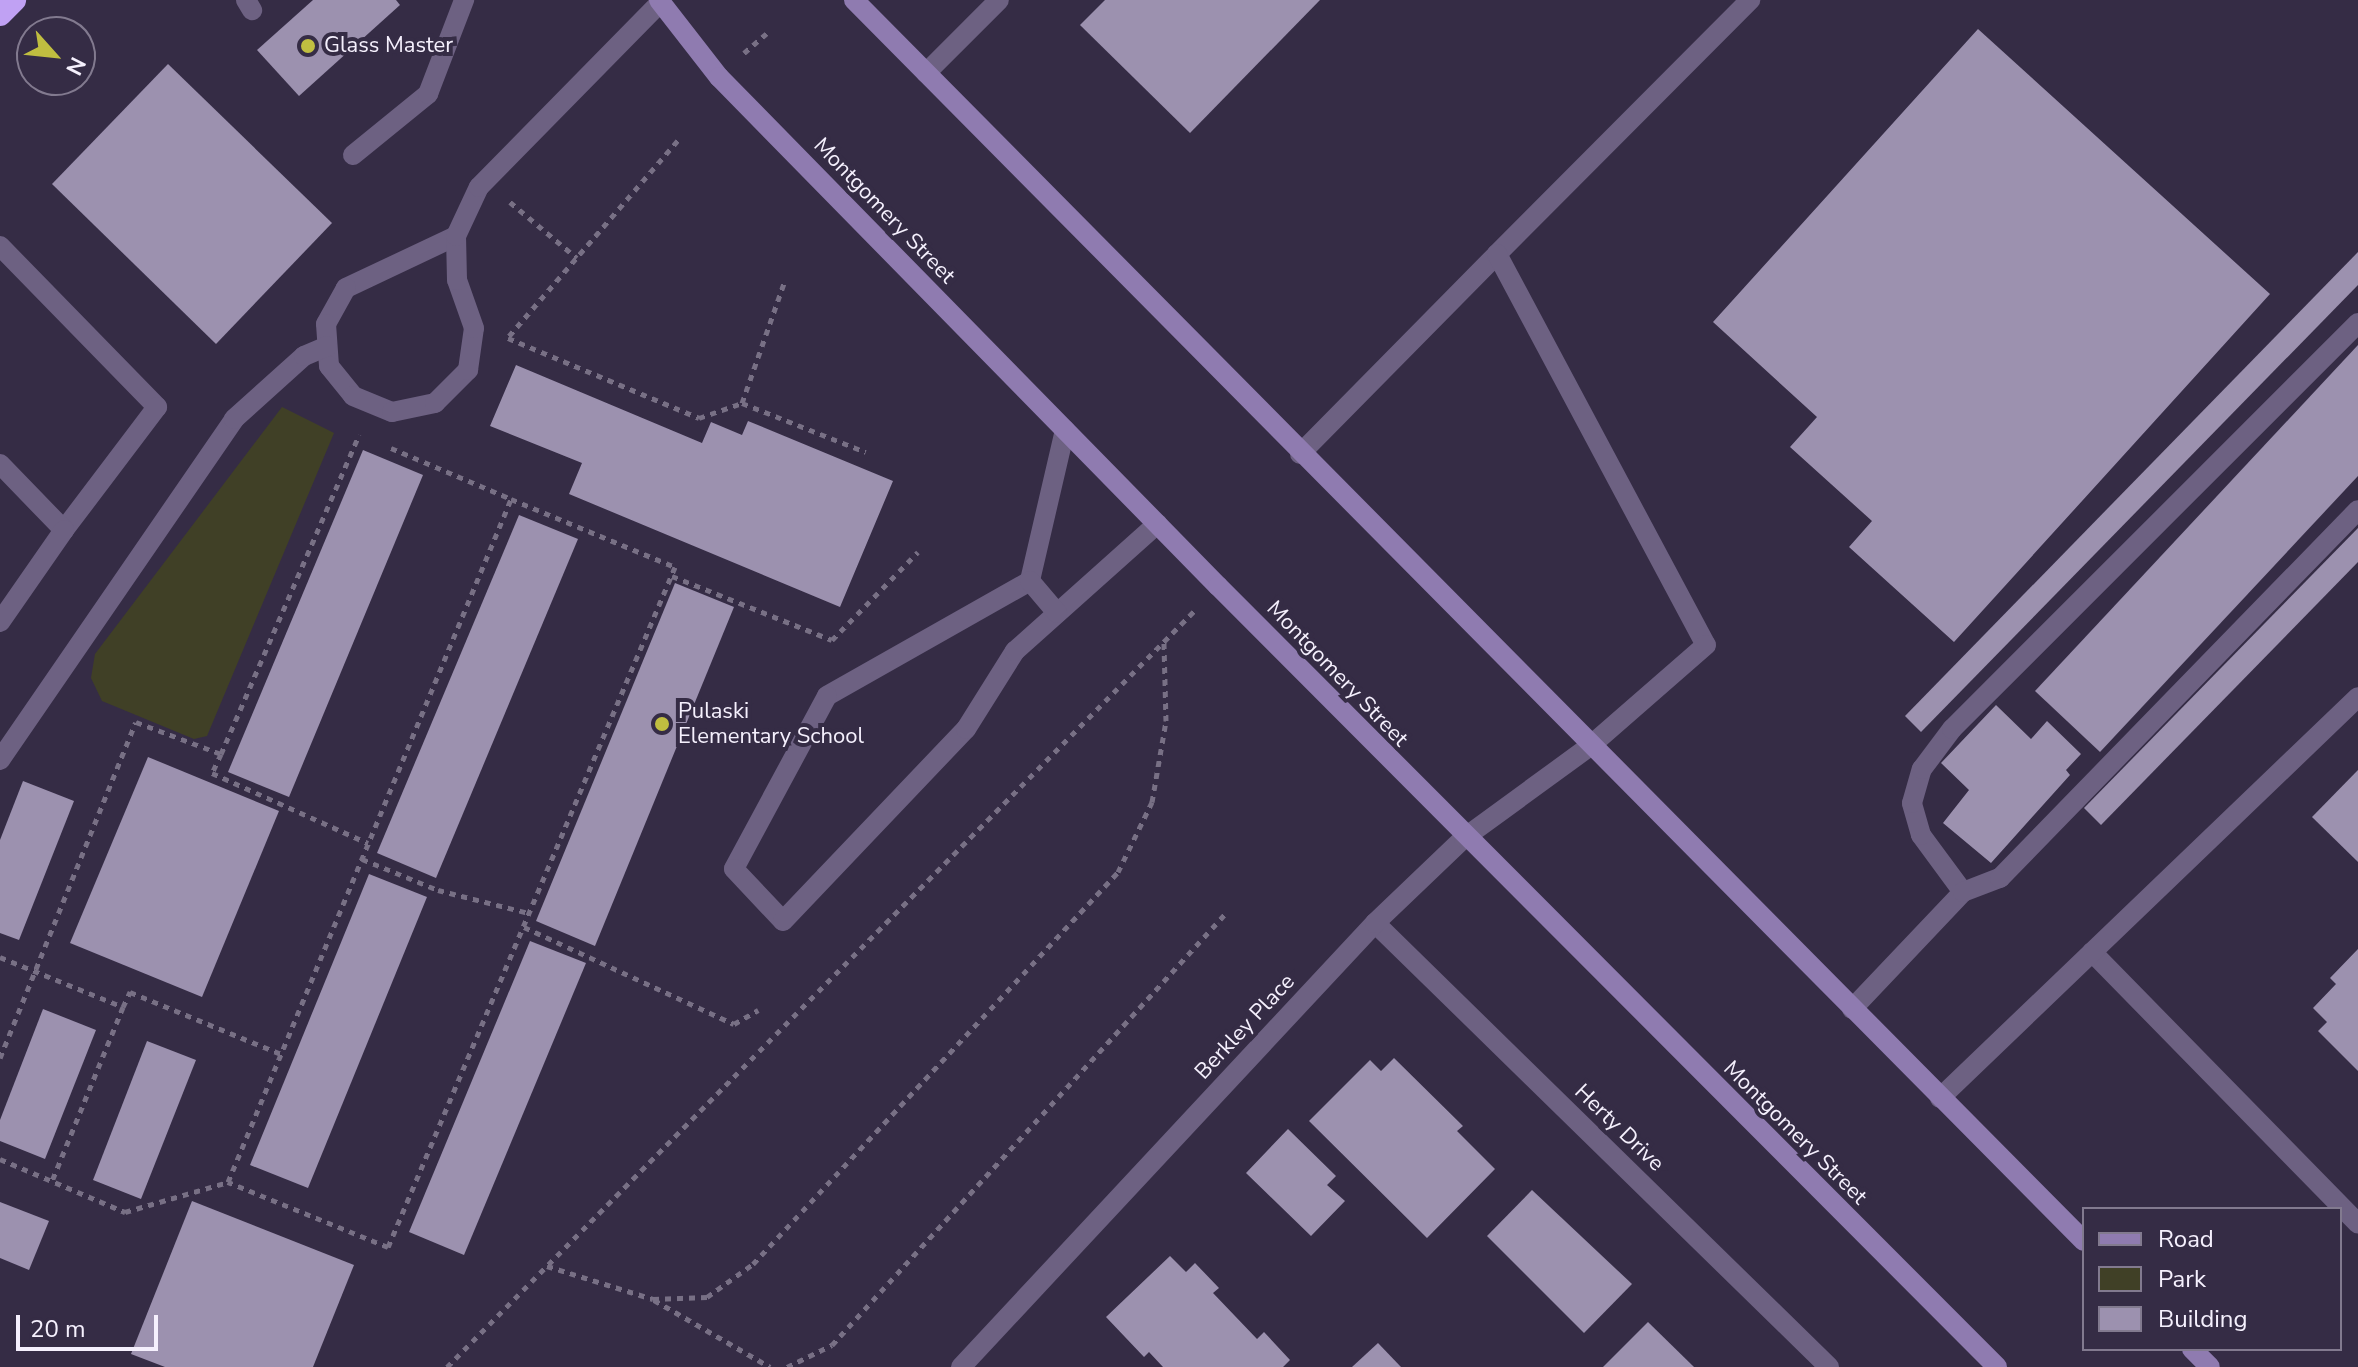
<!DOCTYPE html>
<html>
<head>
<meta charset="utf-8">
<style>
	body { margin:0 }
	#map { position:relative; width:2358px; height:1367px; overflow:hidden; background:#352c45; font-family:"Nunito Sans",sans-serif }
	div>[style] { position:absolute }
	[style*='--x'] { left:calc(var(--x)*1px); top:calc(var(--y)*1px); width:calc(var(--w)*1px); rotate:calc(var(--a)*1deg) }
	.green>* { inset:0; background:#404026 }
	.building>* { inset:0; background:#9c91af }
	.path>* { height:5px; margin-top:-2.5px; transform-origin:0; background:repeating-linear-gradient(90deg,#787085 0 6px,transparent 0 12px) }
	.lane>* { height:20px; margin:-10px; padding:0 10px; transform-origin:10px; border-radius:10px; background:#6d6182 }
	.street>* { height:20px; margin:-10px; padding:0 10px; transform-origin:10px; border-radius:10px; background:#6d6182 }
	.secondary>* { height:20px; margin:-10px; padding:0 10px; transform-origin:10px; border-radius:10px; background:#8f7bb0 }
	.highway>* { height:24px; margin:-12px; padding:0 12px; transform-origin:12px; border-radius:12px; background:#c0a1f3 }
	.dots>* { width:22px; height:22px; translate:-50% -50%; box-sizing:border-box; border:4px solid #352c45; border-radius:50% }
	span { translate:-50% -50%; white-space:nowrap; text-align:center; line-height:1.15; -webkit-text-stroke:8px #352c45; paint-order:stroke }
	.poi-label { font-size:22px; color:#f5f0fd }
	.left { translate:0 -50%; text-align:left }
	.street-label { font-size:22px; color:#f5f0fd }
	.legend { position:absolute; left:2082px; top:1207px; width:260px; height:144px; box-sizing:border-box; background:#352c45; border:2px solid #827a8f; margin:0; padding:10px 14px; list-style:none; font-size:24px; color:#f5f0fd }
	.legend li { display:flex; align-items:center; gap:16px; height:40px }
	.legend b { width:40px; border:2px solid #827a8f }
	.north { position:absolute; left:16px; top:16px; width:80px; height:80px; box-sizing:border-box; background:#352c45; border:2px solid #827a8f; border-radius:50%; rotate:117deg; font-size:22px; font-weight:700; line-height:32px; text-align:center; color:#f5f0fd }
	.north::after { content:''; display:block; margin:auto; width:28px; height:36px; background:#c0be40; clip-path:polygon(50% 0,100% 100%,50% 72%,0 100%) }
	.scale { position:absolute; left:16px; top:1315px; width:142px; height:36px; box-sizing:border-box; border:4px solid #f5f0fd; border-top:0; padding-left:10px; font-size:24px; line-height:28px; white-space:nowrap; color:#f5f0fd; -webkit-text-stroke:6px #352c45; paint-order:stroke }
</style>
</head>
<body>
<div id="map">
	<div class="green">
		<i style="clip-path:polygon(282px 407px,334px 433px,207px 736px,194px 739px,102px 701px,91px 678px,95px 654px)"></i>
	</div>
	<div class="building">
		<i style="clip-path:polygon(313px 0,396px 0,400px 5px,299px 96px,257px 50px)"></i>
		<i style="clip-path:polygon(1105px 0,1320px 0,1190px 133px,1080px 25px)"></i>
		<i style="clip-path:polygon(1978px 29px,2270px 294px,1954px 642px,1849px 547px,1872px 521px,1790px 447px,1817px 417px,1713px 322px)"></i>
		<i style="clip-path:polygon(168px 64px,332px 223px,216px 344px,52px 184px)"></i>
		<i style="clip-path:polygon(2358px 252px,2358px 285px,1921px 732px,1905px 716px)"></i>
		<i style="clip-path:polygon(2358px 345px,2358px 476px,2100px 752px,2035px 691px)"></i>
		<i style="clip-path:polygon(516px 365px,702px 443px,711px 422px,742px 435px,748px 421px,893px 481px,840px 607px,569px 494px,582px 463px,490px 426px)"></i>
		<i style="clip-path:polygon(363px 450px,423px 475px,289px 797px,228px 772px)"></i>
		<i style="clip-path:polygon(519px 515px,578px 539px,436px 878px,377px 853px)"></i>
		<i style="clip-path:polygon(2358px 528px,2358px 562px,2101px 825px,2084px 808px)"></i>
		<i style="clip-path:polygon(675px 583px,734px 607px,595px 946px,536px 921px)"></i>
		<i style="clip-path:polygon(1996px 705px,2031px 739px,2047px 721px,2081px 754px,2066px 770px,2070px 775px,1991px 863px,1943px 823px,1969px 790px,1941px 763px)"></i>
		<i style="clip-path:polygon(148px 757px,279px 811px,202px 997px,70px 943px)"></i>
		<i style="clip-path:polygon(2358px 770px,2358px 862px,2312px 817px)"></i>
		<i style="clip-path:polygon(23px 781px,74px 801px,19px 940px,0 933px,0 840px)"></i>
		<i style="clip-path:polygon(369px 874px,427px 897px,308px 1188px,250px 1165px)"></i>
		<i style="clip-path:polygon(530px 941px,586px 963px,464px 1255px,409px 1232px)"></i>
		<i style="clip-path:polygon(2358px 949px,2358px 1071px,2318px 1031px,2327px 1022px,2313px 1008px,2336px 984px,2330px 978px)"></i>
		<i style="clip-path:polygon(43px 1009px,96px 1030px,45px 1159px,0 1141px,0 1120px)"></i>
		<i style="clip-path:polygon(147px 1041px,196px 1060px,141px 1199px,93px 1180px)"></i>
		<i style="clip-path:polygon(1394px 1058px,1463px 1126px,1457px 1131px,1495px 1169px,1427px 1238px,1309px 1121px,1370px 1060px,1381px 1071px)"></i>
		<i style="clip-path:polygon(1288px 1129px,1336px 1176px,1327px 1185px,1345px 1201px,1311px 1236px,1246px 1173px)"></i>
		<i style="clip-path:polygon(1532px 1190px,1632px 1284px,1584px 1333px,1487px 1236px)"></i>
		<i style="clip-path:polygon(192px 1201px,354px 1265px,313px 1367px,165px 1367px,131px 1354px)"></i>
		<i style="clip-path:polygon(0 1202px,49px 1221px,29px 1270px,0 1258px)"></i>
		<i style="clip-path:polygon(1170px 1256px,1186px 1272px,1195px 1263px,1219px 1288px,1213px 1293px,1257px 1339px,1264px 1332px,1290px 1360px,1283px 1367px,1163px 1367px,1149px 1352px,1144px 1357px,1106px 1317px)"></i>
		<i style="clip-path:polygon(1648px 1322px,1694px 1367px,1603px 1367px)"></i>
		<i style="clip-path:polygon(1378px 1343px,1401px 1367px,1352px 1367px)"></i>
	</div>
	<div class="path">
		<i style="--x:744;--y:53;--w:30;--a:-41"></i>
		<i style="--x:510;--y:202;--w:87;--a:39.9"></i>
		<i style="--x:509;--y:336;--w:259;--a:-49.2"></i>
		<i style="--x:508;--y:338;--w:207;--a:22.7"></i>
		<i style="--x:699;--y:418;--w:46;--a:-19.2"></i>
		<i style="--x:742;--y:403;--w:130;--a:-70.7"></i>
		<i style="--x:742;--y:403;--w:133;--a:21.6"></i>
		<i style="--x:391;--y:448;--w:130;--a:23"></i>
		<i style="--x:511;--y:499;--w:178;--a:22.5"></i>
		<i style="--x:675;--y:567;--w:738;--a:112.88"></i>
		<i style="--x:388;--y:1247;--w:173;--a:-157.9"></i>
		<i style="--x:228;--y:1182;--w:739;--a:-67.49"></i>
		<i style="--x:672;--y:576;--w:172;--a:21.8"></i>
		<i style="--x:832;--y:640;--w:123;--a:-45.7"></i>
		<i style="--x:221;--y:754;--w:21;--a:115"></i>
		<i style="--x:212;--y:773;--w:171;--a:24.2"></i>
		<i style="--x:362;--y:859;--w:82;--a:22.2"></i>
		<i style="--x:438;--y:890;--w:94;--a:14.2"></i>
		<i style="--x:524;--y:927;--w:231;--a:24.8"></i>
		<i style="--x:734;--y:1024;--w:28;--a:-30"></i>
		<i style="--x:0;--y:957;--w:133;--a:22.1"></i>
		<i style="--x:123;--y:1007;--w:188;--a:112.2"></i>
		<i style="--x:123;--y:1007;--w:17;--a:-65"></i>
		<i style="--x:130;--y:992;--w:163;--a:22.3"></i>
		<i style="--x:0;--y:1058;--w:362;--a:-68"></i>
		<i style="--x:136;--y:722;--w:91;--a:20.6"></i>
		<i style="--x:221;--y:754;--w:348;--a:-66.6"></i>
		<i style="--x:0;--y:1159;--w:136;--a:23"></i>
		<i style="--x:125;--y:1212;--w:107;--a:-16.2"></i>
		<i style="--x:547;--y:1266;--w:111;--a:17.3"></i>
		<i style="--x:653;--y:1299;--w:54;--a:-2.1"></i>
		<i style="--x:707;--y:1297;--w:57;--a:-35.7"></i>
		<i style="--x:753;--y:1264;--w:536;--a:-47.04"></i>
		<i style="--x:1118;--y:872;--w:78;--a:-64.1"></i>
		<i style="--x:1152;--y:802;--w:82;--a:-80.2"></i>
		<i style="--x:1166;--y:721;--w:79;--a:-91.5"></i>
		<i style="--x:654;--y:1300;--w:134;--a:30"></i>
		<i style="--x:447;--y:1367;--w:1064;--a:-45.34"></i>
		<i style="--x:787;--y:1367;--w:50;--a:-26.1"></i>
		<i style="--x:832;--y:1345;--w:583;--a:-47.64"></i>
	</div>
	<div class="lane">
		<i style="--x:246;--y:0;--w:12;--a:59"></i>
		<i style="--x:926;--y:73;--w:103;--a:-45"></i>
		<i style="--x:353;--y:155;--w:97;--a:-39.1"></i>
		<i style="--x:428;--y:94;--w:101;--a:-69"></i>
		<i style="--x:456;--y:236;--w:122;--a:154.7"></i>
		<i style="--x:346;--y:288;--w:41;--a:119.1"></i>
		<i style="--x:326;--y:324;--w:42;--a:85.9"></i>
		<i style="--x:329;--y:366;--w:38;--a:51"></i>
		<i style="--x:353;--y:396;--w:42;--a:22.3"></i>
		<i style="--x:392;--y:412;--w:44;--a:-11.8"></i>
		<i style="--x:435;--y:403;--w:47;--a:-45"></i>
		<i style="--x:468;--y:370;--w:42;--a:-81.9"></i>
		<i style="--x:474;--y:328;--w:51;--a:-109.5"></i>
		<i style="--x:457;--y:280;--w:44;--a:-91.3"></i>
		<i style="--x:456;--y:236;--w:54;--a:-64.9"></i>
		<i style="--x:479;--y:187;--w:260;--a:-45.5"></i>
		<i style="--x:0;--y:246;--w:225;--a:45.7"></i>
		<i style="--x:157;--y:407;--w:154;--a:127.1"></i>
		<i style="--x:1497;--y:254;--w:359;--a:-45.1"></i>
		<i style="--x:1065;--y:430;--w:155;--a:103.1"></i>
		<i style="--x:1030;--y:581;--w:233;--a:150.5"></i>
		<i style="--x:827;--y:696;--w:196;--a:118.3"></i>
		<i style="--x:734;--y:869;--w:71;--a:46.7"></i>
		<i style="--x:783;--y:921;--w:265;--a:-46.4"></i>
		<i style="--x:966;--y:729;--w:92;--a:-57.9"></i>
		<i style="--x:1015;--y:651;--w:191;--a:-41.8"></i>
		<i style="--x:1300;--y:454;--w:281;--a:-45.4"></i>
		<i style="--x:1497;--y:254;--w:443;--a:61.9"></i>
		<i style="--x:1706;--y:645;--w:155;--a:138.9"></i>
		<i style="--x:0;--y:464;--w:92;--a:45.9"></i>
		<i style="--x:64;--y:530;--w:112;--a:124.8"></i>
		<i style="--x:1030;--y:581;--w:42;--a:49.8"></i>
		<i style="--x:0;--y:760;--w:414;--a:-55.5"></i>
		<i style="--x:234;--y:419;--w:94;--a:-42"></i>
		<i style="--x:304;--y:356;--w:25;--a:-23"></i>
		<i style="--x:1963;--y:892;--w:71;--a:-126.4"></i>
		<i style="--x:1921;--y:835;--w:33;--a:-106"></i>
		<i style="--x:1912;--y:803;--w:35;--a:-74"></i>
		<i style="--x:1922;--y:769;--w:50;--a:-53.1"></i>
		<i style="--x:1952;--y:729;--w:574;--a:-45"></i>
		<i style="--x:2092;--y:952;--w:380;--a:45.6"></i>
		<i style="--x:1852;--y:1009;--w:161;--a:-46.5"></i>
		<i style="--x:1963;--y:892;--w:40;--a:-21"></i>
		<i style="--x:2000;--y:878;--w:513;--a:-45.79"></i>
		<i style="--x:1940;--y:1098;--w:579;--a:-43.81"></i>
	</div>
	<div class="street">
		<i style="--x:1375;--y:923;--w:635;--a:44.36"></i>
		<i style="--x:961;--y:1367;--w:607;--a:-47"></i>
		<i style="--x:1375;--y:923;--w:123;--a:-43.7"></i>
		<i style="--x:1464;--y:838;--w:155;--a:-36.1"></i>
	</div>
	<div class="secondary">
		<i style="--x:659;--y:0;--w:98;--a:52.1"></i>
		<i style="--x:719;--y:77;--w:713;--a:45.57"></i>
		<i style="--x:1218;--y:586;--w:1103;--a:45.07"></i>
		<i style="--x:854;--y:0;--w:1747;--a:45.26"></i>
		<i style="--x:2192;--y:1349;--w:25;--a:45"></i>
	</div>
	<div class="highway">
		<i style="--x:0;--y:14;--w:20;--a:-45"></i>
	</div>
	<div class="dots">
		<i style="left:308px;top:46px;background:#c0be40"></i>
		<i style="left:662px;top:724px;background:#c0be40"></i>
	</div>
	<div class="poi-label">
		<span class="left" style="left:324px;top:46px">Glass Master</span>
		<span class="left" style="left:678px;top:724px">Pulaski<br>Elementary School</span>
	</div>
	<div class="street-label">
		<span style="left:884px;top:211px;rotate:46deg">Montgomery Street</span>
		<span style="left:1337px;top:674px;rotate:46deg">Montgomery Street</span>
		<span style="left:1245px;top:1027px;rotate:-47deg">Berkley Place</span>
		<span style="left:1619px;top:1128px;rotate:44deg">Herty Drive</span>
		<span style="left:1795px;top:1133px;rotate:45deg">Montgomery Street</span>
	</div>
	<ul class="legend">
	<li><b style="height:10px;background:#8f7bb0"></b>Road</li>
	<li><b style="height:22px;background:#404026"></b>Park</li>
	<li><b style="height:22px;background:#9c91af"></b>Building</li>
	</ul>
	<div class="north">N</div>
	<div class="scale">20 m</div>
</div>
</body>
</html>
